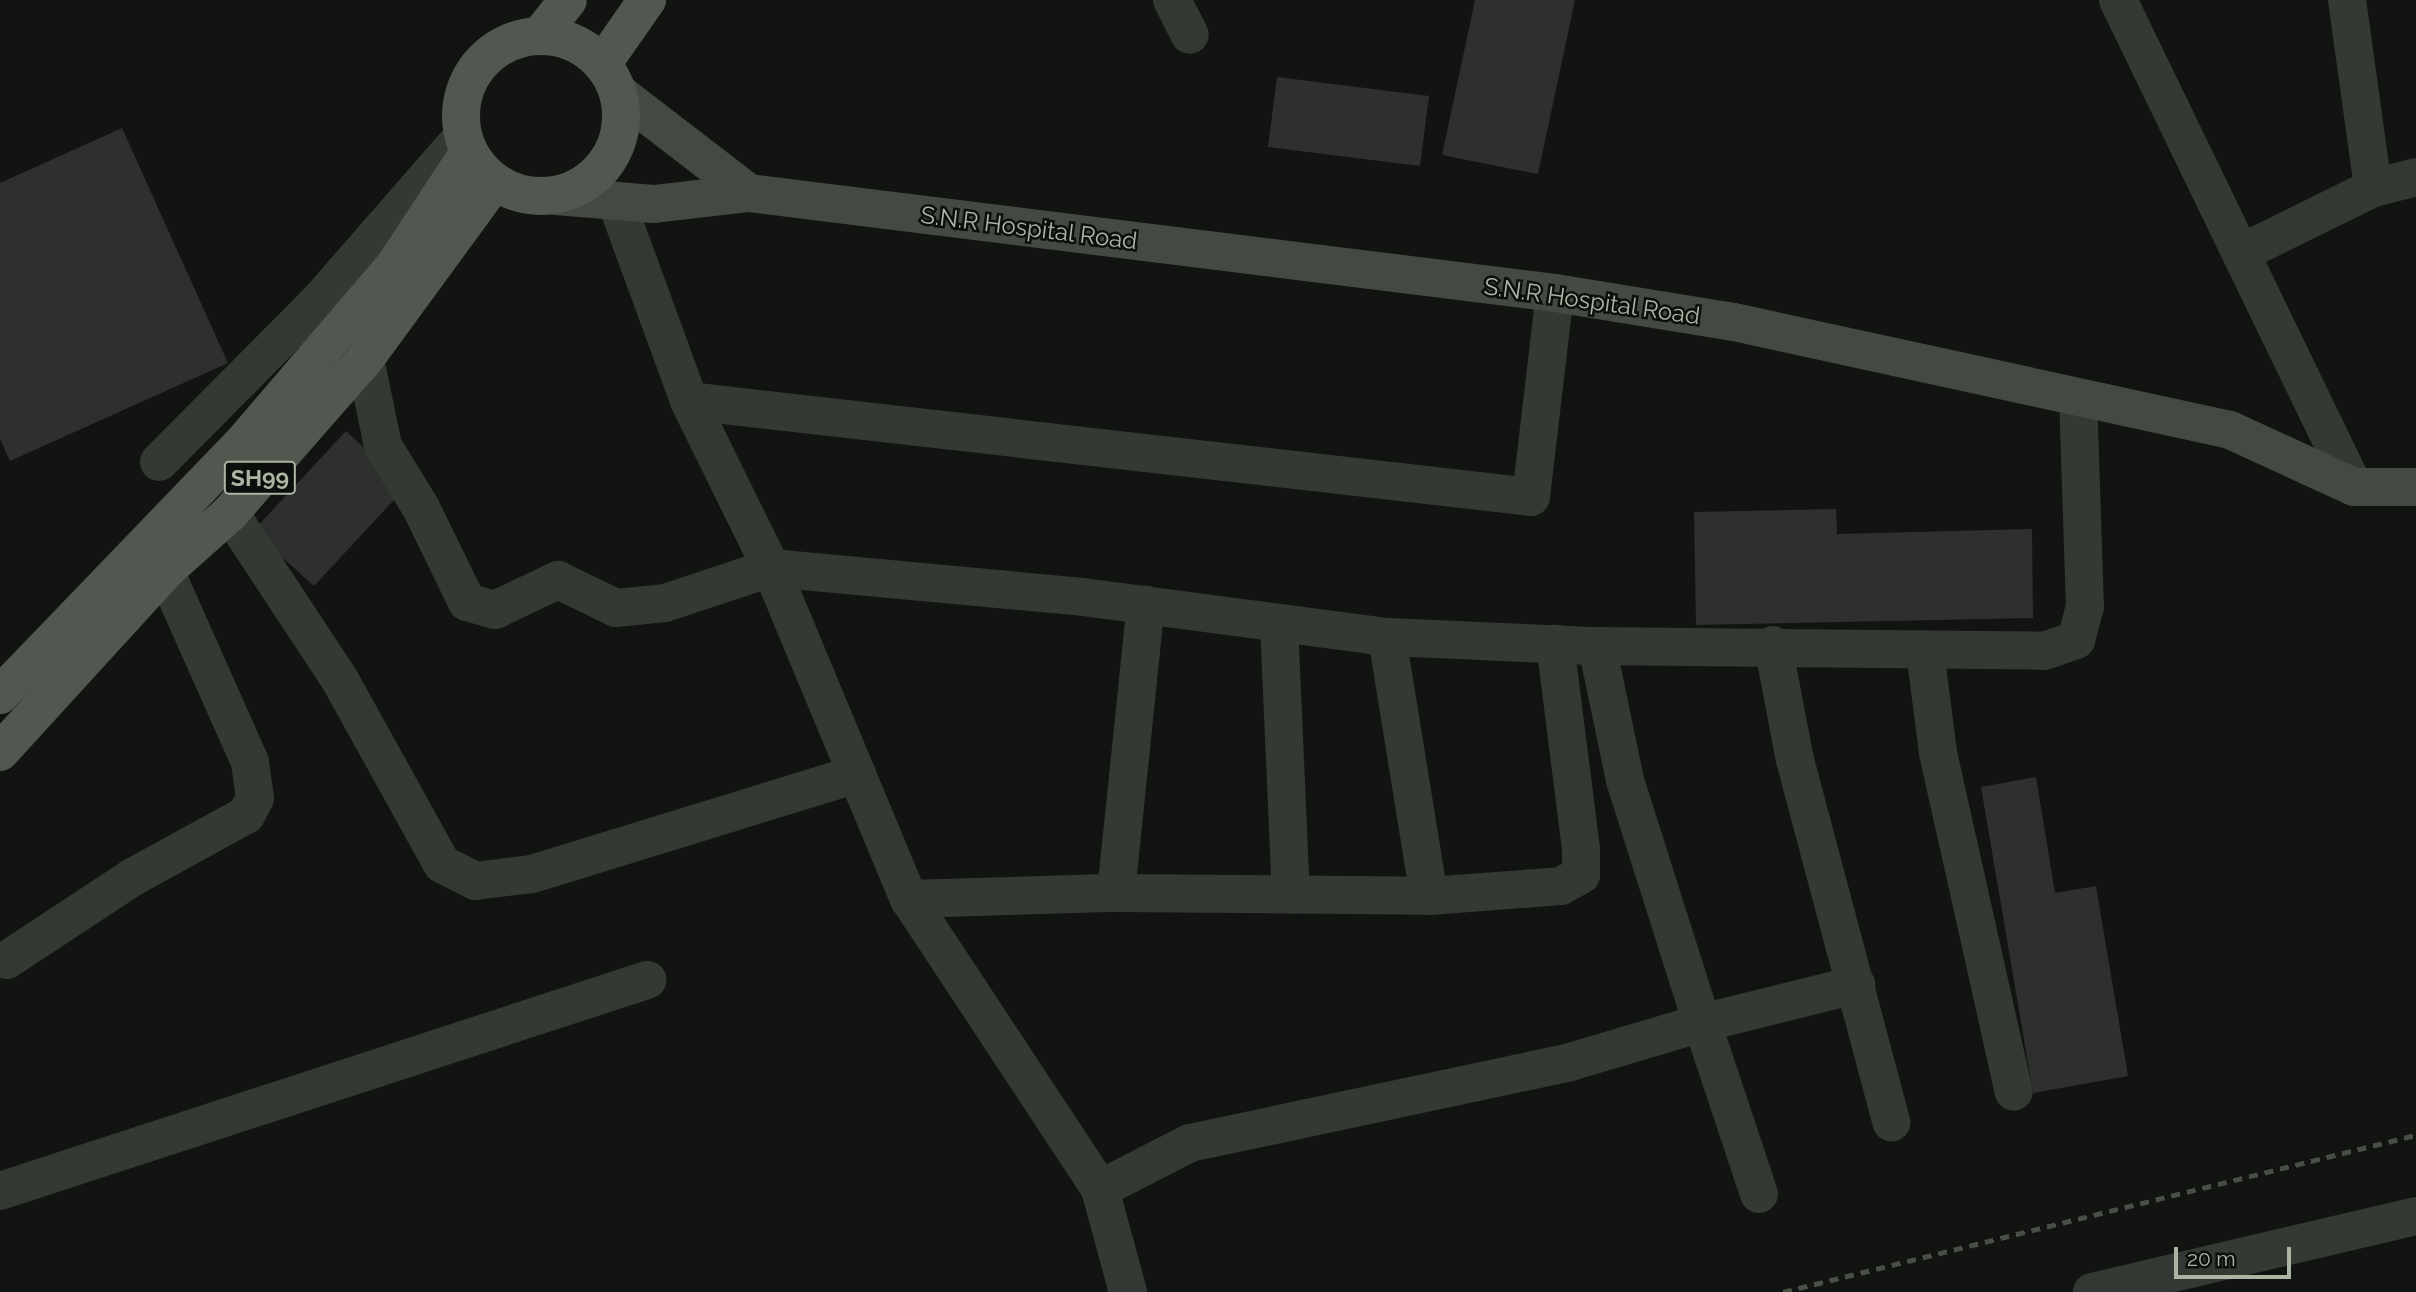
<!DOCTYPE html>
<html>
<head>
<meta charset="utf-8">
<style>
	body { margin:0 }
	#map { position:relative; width:2416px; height:1292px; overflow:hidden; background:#121412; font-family:Raleway,sans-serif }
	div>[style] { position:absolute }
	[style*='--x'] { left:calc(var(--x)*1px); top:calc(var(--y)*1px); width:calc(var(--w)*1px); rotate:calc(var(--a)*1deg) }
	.building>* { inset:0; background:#2d302d }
	.minor>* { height:38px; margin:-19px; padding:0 19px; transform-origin:19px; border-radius:19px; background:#343933 }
	.secondary>* { height:38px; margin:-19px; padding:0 19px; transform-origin:19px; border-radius:19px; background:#444941 }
	.primary>* { height:38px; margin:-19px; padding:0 19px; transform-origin:19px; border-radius:19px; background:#52584f }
	.primary>.ring { margin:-19px; padding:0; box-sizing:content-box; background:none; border:38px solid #52584f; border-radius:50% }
	.rail>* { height:5px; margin-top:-2.5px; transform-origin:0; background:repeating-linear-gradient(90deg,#494e46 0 9px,transparent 0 16px) }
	span { translate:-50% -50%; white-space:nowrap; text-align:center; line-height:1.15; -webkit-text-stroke:5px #0d0f0d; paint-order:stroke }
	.shield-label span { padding:2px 5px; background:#0d0f0d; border:2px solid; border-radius:5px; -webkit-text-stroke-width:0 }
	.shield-label { font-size:23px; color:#aab5a3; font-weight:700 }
	.street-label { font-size:24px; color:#aab5a3 }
	.scale { position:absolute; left:2174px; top:1247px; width:117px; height:32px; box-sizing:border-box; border:4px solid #aab5a3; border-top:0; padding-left:9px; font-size:21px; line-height:24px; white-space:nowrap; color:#aab5a3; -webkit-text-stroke:5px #0d0f0d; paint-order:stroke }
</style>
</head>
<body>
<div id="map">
	<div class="building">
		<i style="clip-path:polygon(1475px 0,1575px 0,1538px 174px,1442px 155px)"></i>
		<i style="clip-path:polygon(1277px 77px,1429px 96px,1420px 166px,1268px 147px)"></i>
		<i style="clip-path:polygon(122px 128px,228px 363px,10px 461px,0 439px,0 183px)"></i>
		<i style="clip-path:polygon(346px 431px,406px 487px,314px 586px,253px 531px)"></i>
		<i style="clip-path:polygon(1836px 509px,1837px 534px,2032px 529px,2033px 618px,1696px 625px,1694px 512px)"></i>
		<i style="clip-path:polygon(2036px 777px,2055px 893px,2096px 886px,2128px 1076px,2033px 1093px,1981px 787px)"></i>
	</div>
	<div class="minor">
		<i style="--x:1172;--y:0;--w:39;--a:63"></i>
		<i style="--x:2118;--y:0;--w:541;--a:64.15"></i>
		<i style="--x:2347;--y:0;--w:190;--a:82.1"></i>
		<i style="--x:616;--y:201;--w:213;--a:69.9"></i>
		<i style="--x:689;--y:401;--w:186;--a:63.8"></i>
		<i style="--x:771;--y:568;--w:359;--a:67.4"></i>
		<i style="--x:909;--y:899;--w:347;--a:56.6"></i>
		<i style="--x:1100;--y:1189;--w:107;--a:74.8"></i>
		<i style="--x:2241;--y:253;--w:147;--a:-26.2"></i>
		<i style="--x:2373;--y:188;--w:44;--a:-14.3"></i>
		<i style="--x:365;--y:359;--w:89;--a:78.3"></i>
		<i style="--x:383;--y:446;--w:73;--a:58.5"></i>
		<i style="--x:421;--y:508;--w:105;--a:63.9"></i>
		<i style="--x:467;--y:602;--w:29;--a:16"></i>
		<i style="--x:495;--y:610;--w:70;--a:-25.5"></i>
		<i style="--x:558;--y:580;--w:64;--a:25.8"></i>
		<i style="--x:616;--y:608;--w:49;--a:-5.8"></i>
		<i style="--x:665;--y:603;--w:112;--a:-18.3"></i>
		<i style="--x:771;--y:568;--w:313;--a:5.3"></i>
		<i style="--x:1083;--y:597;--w:307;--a:7.5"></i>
		<i style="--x:1387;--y:637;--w:210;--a:2.5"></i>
		<i style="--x:1597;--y:646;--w:447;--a:0.6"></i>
		<i style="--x:2044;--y:651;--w:34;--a:-19"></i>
		<i style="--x:2076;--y:640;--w:34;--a:-75"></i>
		<i style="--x:2085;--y:607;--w:209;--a:-91.9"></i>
		<i style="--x:689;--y:401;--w:847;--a:6.5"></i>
		<i style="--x:1531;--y:497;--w:205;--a:-83.3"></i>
		<i style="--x:159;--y:462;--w:227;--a:-45.2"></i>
		<i style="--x:319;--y:301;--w:218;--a:-48.9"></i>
		<i style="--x:230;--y:513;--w:200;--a:56.6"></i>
		<i style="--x:340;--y:680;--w:210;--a:61"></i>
		<i style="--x:442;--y:864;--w:37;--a:27"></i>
		<i style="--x:475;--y:881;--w:57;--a:-7"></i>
		<i style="--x:532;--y:874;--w:340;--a:-17.1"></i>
		<i style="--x:1279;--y:623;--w:272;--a:87.5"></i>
		<i style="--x:1387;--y:637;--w:262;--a:80.8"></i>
		<i style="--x:1773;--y:645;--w:117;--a:79.2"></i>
		<i style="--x:1795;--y:760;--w:375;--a:75.1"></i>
		<i style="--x:1925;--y:651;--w:103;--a:82.7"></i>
		<i style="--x:1938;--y:753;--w:347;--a:77.4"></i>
		<i style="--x:1116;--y:893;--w:290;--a:-84.1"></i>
		<i style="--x:909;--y:899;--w:207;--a:-1.7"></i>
		<i style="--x:1116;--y:893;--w:313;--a:0.5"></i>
		<i style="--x:1429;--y:896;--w:132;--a:-4.3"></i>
		<i style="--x:1561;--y:886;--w:23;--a:-29"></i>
		<i style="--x:1581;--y:875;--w:26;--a:-90"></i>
		<i style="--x:1581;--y:849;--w:207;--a:-97.2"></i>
		<i style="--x:7;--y:960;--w:151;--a:-33.4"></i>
		<i style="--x:133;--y:877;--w:129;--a:-28.8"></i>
		<i style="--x:246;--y:815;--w:19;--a:-62"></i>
		<i style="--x:255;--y:798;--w:36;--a:-98"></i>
		<i style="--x:250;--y:762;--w:209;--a:-114"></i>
		<i style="--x:1100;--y:1189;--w:101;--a:-27.1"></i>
		<i style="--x:1190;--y:1143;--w:389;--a:-12"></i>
		<i style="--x:1570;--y:1062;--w:138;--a:-16.5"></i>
		<i style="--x:1702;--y:1023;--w:255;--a:-107.6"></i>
		<i style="--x:1625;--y:780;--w:137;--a:-101.8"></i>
		<i style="--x:0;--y:1191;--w:681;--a:-18.06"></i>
		<i style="--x:1759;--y:1194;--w:180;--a:-108.4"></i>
		<i style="--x:1702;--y:1023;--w:159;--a:-13.9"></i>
		<i style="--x:2092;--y:1292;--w:333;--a:-13.2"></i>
	</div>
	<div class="secondary">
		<i style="--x:619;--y:93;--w:164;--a:37.6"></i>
		<i style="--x:556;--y:196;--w:98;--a:4.7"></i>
		<i style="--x:654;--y:204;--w:96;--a:-6.6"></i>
		<i style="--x:749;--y:193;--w:812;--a:7.07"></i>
		<i style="--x:1555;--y:293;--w:181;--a:9.2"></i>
		<i style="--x:1734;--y:322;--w:508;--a:12.28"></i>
		<i style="--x:2230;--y:430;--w:136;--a:24.7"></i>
		<i style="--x:2354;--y:487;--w:62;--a:0"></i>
	</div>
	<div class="primary">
		<i style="--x:541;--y:34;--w:43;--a:-51.5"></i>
		<i class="ring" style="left:461px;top:36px;width:122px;height:122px"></i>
		<i style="--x:603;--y:63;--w:77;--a:-55.1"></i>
		<i style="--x:0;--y:695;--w:346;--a:-46.1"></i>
		<i style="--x:240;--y:446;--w:238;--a:-49.4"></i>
		<i style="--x:395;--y:265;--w:133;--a:-56.7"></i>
		<i style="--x:0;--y:752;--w:245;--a:-47.6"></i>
		<i style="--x:165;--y:571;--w:87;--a:-41.7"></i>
		<i style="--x:230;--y:513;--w:205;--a:-48.8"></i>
		<i style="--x:365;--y:359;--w:218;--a:-53.8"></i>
	</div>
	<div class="rail">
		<i style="--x:1783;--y:1292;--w:652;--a:-13.93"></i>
	</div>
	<div class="shield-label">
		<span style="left:260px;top:478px">SH99</span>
	</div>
	<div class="street-label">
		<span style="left:1029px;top:228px;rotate:7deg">S.N.R Hospital Road</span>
		<span style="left:1592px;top:301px;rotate:8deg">S.N.R Hospital Road</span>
	</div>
	<div class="scale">20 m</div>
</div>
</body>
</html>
